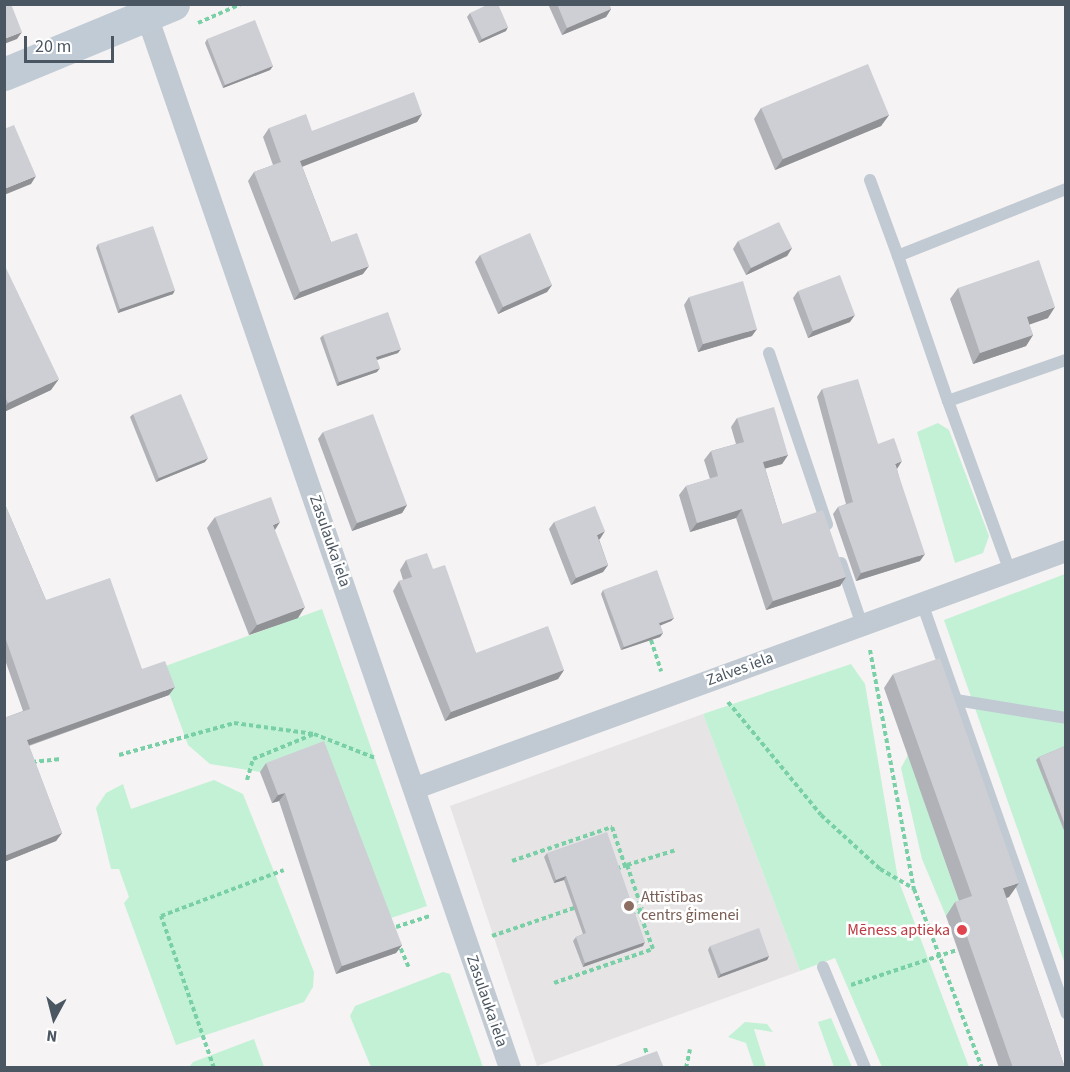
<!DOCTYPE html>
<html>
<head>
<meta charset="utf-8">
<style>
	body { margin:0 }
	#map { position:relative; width:1070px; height:1072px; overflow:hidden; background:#f5f3f3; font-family:"Source Sans 3",sans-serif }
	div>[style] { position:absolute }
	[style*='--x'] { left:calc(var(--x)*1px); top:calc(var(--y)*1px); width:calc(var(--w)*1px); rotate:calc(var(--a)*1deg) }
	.education>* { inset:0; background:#e6e4e5 }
	.green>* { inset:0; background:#c3f1d5 }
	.path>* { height:4px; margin-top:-2px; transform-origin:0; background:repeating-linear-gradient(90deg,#7ad0a6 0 4.5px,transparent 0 7.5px) }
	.lane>* { height:12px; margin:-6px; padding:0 6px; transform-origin:6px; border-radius:6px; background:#c1cad2 }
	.street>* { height:22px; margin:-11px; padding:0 11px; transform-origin:11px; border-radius:11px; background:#c1cad2 }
	.secondary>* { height:33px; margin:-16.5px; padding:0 16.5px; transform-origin:16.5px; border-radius:16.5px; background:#c1cbd6 }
	.wall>* { inset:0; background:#b0b2b7 }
	.shaded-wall>* { inset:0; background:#909195 }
	.building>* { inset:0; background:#cdcfd5 }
	.dots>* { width:16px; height:16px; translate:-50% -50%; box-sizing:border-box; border:3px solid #fff; border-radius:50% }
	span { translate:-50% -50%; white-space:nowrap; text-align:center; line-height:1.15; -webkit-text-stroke:5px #fff; paint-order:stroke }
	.street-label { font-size:16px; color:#4a5661 }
	.education-label { font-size:16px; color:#785e54 }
	.left { translate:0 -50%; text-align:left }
	.health-label { font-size:16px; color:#be3a42 }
	.right { translate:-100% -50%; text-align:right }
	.frame { position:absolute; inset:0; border:6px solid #4a5661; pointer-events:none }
	.north { position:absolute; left:24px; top:988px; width:60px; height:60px; -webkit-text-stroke:4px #fff; paint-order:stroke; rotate:187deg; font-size:16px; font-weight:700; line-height:24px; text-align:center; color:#4a5661 }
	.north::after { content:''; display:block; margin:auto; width:21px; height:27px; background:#4a5661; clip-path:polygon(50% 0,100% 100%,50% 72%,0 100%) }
	.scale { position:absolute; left:24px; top:36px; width:90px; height:27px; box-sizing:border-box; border:3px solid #4a5661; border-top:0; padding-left:8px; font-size:18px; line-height:21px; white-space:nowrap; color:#4a5661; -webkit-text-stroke:4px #fff; paint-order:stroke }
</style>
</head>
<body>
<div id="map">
	<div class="education">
		<i style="clip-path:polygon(703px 714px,800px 971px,537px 1066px,450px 806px)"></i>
	</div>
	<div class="green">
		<i style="clip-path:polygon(938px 423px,949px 430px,989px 536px,983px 553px,955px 563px,917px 432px)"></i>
		<i style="clip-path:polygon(1065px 574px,1065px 964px,944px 620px)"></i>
		<i style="clip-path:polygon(322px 609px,427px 906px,385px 920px,260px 772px,210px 764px,188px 745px,160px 668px)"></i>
		<i style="clip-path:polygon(851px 664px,865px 684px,898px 879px,969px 1067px,882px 1067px,835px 958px,800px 971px,703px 714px)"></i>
		<i style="clip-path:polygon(908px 755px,962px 910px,946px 916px,922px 859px,901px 768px)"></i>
		<i style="clip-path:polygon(214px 780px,243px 794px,314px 972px,313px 987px,304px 1002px,176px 1045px,124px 903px,129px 897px,119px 869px,111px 869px,96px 808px,106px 793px,123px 784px,131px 809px)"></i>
		<i style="clip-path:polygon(443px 972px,450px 974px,483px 1067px,371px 1067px,350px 1016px,355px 1006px)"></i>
		<i style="clip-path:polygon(831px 1018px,852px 1067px,834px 1067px,818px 1022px)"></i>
		<i style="clip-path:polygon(745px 1022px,767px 1024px,773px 1032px,754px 1029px,766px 1067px,754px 1067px,746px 1043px,728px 1037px)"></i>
		<i style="clip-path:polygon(254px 1039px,264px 1067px,189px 1067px,193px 1062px)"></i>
	</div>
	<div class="path">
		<i style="--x:198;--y:23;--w:47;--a:-23.8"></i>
		<i style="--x:651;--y:640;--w:33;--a:72"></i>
		<i style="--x:870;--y:650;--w:243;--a:79.6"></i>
		<i style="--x:914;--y:889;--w:191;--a:69.2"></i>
		<i style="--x:728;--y:702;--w:146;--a:50.5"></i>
		<i style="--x:821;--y:815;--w:80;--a:42.5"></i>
		<i style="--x:880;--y:869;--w:39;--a:30"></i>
		<i style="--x:119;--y:755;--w:119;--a:-15.5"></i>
		<i style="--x:234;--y:723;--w:81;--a:7.8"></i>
		<i style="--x:314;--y:734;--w:66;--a:21.5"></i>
		<i style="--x:32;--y:762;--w:29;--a:-6"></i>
		<i style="--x:247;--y:780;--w:22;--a:-74"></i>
		<i style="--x:253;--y:759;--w:66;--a:-22.3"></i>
		<i style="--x:512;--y:861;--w:106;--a:-18.8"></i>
		<i style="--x:612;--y:827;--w:41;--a:71.6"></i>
		<i style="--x:627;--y:865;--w:51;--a:-17"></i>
		<i style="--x:616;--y:869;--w:12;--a:-20"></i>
		<i style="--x:627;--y:865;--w:46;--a:71.2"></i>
		<i style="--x:642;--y:909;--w:11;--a:158"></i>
		<i style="--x:396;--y:927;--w:35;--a:-18"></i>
		<i style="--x:392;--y:928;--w:43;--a:67"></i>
		<i style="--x:492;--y:936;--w:87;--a:-18.9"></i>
		<i style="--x:554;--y:983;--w:105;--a:-19"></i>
		<i style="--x:653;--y:949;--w:40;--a:-110.2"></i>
		<i style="--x:851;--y:985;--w:112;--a:-18.3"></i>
		<i style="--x:645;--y:1048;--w:9;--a:72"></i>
		<i style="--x:214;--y:1068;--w:161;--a:-109.2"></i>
		<i style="--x:161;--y:916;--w:131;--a:-20.5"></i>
		<i style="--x:686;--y:1068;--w:19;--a:-78"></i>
	</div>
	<div class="lane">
		<i style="--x:870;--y:180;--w:81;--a:69.8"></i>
		<i style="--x:1066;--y:189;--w:181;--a:158.3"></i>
		<i style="--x:898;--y:256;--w:153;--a:71"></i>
		<i style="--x:948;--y:401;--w:125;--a:-19.2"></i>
		<i style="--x:769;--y:353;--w:181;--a:71.3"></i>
		<i style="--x:948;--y:401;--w:181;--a:70"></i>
		<i style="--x:841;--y:563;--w:65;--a:71.3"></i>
		<i style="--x:922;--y:603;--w:435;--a:70.6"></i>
		<i style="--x:956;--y:700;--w:111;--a:9.3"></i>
		<i style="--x:823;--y:967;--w:109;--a:67.4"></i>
	</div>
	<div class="street">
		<i style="--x:147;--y:16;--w:1113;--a:70.96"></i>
		<i style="--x:416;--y:788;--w:692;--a:-20.03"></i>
	</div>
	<div class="secondary">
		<i style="--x:4;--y:74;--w:183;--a:-22.5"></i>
	</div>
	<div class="wall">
		<i style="clip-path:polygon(548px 4px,609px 4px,611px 9px,606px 17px,562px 35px)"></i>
		<i style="clip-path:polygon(470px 13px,506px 31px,479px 43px,467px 17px)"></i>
		<i style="clip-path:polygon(207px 39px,273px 66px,270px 70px,223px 88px,205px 43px)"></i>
		<i style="clip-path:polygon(761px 108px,889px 115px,881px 126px,775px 170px,754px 119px)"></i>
		<i style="clip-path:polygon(422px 114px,417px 122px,302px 166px,331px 242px,363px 274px,294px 300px,248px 181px,254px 172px,273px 165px,263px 137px,269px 128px,312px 131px)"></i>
		<i style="clip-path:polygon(738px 241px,792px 248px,787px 256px,746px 275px,733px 249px)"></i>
		<i style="clip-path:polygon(98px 244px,173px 294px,118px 313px,96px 248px)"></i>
		<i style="clip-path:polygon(480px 255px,552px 285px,547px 292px,498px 314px,475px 262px)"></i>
		<i style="clip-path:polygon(4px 266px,51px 390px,4px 412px)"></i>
		<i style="clip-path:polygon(958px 288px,1048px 318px,1029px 324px,1033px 335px,1026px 346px,973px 364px,950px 299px)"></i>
		<i style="clip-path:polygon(798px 291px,850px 322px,808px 338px,793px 298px)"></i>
		<i style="clip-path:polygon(689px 297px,752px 336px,698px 352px,684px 305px)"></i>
		<i style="clip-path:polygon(323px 335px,398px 353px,377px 360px,377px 372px,337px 386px,320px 338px)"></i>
		<i style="clip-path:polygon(822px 389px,878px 444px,897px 469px,920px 561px,856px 581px,833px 514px,838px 507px,846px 504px,817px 397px)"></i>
		<i style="clip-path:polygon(133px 414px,205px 462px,156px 482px,130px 417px)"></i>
		<i style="clip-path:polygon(737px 418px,788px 455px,782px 464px,765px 468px,782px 524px,846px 577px,840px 586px,766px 610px,736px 518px,690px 532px,679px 495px,686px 486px,710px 479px,704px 460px,711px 451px,736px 444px,731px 427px)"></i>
		<i style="clip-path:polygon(323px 432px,407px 505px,402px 513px,352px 531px,318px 439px)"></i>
		<i style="clip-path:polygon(4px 502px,46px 600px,142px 669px,169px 695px,29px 746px,62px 833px,56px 841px,4px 862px,4px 718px,23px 711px,4px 657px)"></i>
		<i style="clip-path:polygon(215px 517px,298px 618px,249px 635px,207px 528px)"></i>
		<i style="clip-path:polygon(554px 522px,600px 539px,599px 539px,608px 565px,603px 572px,571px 585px,549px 529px)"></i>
		<i style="clip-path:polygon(406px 560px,433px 569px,476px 653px,564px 670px,558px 679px,445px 721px,393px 591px,399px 581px,403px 580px,400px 570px)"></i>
		<i style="clip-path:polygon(603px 590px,674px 618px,671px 621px,660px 625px,663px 633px,660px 637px,621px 650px,601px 594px)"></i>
		<i style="clip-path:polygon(893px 674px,1009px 897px,1006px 898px,1065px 1068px,999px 1068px,946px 916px,955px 902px,959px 901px,884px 688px)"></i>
		<i style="clip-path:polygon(1065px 746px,1065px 833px,1036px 760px,1039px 757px)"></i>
		<i style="clip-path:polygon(266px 763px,402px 945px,396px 953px,336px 974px,279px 801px,272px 803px,260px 772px)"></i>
		<i style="clip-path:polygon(547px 853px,643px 946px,583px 967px,573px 941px,576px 937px,583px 934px,564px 880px,554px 883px,544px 857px)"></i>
		<i style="clip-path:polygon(710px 946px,769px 956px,767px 960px,718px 978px,708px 950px)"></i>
	</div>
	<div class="shaded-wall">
		<i style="clip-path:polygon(611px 9px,606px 17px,562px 35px,567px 28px)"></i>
		<i style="clip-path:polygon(508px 27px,506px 31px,479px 43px,482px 39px)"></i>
		<i style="clip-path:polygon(22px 32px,17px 39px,4px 44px,4px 39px)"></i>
		<i style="clip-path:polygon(273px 66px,270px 70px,223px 88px,225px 85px)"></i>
		<i style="clip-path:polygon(422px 114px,417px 122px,294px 170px,300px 161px)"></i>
		<i style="clip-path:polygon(889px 115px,881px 126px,775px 170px,783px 159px)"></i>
		<i style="clip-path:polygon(36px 176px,31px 184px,4px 195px,4px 189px)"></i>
		<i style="clip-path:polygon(792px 248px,787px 256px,746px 275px,751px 268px)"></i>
		<i style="clip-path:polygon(369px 266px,363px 274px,294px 300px,300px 292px)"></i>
		<i style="clip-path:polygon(552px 285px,547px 292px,498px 314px,503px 307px)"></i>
		<i style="clip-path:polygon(175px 290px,173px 294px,118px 313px,120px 309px)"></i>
		<i style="clip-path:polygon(1055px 307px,1048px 318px,1020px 328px,1027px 317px)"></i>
		<i style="clip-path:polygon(855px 315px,850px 322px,808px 338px,813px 331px)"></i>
		<i style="clip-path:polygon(757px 329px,752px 336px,698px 352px,703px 344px)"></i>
		<i style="clip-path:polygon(1033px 335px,1026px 346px,973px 364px,980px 353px)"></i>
		<i style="clip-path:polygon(401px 349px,398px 353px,373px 361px,376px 357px)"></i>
		<i style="clip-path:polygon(380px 368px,377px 372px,337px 386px,339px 382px)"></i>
		<i style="clip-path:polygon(59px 379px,51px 390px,4px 412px,4px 408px,8px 403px)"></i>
		<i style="clip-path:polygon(788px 455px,782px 464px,757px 471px,763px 462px)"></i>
		<i style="clip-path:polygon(208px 458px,205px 462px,156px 482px,159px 478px)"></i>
		<i style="clip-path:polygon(902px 461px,897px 469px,895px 464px)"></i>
		<i style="clip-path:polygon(407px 505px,402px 513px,352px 531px,357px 523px)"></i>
		<i style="clip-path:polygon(742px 509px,736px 518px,690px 532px,697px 523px)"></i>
		<i style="clip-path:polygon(280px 522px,273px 533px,273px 525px)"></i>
		<i style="clip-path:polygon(605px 531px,600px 539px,592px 543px,597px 535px)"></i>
		<i style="clip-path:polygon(925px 554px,920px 561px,856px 581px,861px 573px)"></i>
		<i style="clip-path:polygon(608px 565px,603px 572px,571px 585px,576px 578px)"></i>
		<i style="clip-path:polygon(846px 577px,840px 586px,766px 610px,773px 601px)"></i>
		<i style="clip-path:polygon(305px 607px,298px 618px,249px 635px,257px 625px)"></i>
		<i style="clip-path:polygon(674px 618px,671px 621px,657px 627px,659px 623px)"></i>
		<i style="clip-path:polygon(663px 633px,660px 637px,621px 650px,624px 647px)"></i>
		<i style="clip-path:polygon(564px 670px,558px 679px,445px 721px,451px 712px)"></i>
		<i style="clip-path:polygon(175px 687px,169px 695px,21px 748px,27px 740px)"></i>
		<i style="clip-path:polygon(285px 793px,279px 801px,272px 803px,278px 795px)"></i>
		<i style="clip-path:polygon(62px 833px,56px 841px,4px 862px,4px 856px)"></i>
		<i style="clip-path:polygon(566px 876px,564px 880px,554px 883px,556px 880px)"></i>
		<i style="clip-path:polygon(1019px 883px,1009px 897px,994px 902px,1003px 888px)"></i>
		<i style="clip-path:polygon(645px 942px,643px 946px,583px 967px,585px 963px)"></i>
		<i style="clip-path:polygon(402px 945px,396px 953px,336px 974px,342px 966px)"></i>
		<i style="clip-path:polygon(769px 956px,767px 960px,718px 978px,721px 974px)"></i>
	</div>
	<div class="building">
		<i style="clip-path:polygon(4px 4px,11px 4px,22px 32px,4px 39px)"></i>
		<i style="clip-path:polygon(489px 4px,498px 4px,508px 27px,482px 39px,470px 13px)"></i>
		<i style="clip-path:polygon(557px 4px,609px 4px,611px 9px,567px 28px)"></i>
		<i style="clip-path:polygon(255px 20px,273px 66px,225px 85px,207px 39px)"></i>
		<i style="clip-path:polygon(868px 64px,889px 115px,783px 159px,761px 108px)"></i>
		<i style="clip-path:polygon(414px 92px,422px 114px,300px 161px,331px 242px,357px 233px,369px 266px,300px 292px,254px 172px,281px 162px,269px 128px,306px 114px,312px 131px)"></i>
		<i style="clip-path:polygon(14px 125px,36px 176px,4px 189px,4px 129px)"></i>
		<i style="clip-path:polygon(779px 222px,792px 248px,751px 268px,738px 241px)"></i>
		<i style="clip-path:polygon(153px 226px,175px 290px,120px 309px,98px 244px)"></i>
		<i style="clip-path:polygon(530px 233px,552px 285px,503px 307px,480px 255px)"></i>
		<i style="clip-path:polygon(1039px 260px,1055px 307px,1027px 317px,1033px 335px,980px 353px,958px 288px)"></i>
		<i style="clip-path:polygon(4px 266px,5px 266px,59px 379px,8px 403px,4px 395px)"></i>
		<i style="clip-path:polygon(840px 275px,855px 315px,813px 331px,798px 291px)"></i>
		<i style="clip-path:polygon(743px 281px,757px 329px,703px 344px,689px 297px)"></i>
		<i style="clip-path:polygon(388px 312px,401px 349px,376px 357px,380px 368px,339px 382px,323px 335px)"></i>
		<i style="clip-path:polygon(858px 379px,878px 444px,894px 438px,902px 461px,895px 464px,925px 554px,861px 573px,838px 507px,853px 502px,822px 389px)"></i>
		<i style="clip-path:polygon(181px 394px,208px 458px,159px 478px,133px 414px)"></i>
		<i style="clip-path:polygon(774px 407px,788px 455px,763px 462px,782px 524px,823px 510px,846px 577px,773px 601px,742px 509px,697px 523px,686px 486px,718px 476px,711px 451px,744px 442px,737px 418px)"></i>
		<i style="clip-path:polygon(373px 414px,407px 505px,357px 523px,323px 432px)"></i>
		<i style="clip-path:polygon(271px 497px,280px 522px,273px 525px,305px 607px,257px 625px,215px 517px)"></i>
		<i style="clip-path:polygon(4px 502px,46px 600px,110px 578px,142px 669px,165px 661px,175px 687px,27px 740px,62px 833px,4px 856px,4px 718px,30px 709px,4px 634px)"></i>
		<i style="clip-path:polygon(595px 506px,605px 531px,597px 535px,608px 565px,576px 578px,554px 522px)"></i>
		<i style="clip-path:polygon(427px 553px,433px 569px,445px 565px,476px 653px,548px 626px,564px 670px,451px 712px,399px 581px,412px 577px,406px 560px)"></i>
		<i style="clip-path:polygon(657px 570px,674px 618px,659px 623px,663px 633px,624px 647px,603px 590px)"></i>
		<i style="clip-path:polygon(940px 658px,1019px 883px,1003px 888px,1065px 1068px,1013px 1068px,955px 902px,972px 896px,893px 674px)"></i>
		<i style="clip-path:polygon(324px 741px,402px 945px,342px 966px,285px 793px,278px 795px,266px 763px)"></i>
		<i style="clip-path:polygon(1065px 746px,1065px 825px,1039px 757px)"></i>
		<i style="clip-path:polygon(607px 832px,645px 942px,585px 963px,576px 937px,586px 933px,576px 904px,566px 876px,556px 880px,547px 853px)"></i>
		<i style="clip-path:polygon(759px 928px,769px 956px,721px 974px,710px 946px)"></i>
		<i style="clip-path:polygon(657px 1051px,664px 1068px,610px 1068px)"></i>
	</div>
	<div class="dots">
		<i style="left:629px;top:906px;background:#8d6e63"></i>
		<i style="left:962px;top:930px;background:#e0444e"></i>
	</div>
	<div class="street-label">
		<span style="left:330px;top:541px;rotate:71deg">Zasulauka iela</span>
		<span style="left:740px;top:669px;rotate:-20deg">Zalves iela</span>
		<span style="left:487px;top:1001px;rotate:71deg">Zasulauka iela</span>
	</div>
	<div class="education-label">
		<span class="left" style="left:641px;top:906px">Attīstības<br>centrs ģimenei</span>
	</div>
	<div class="health-label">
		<span class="right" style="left:950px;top:930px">Mēness aptieka</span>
	</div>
	<div class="frame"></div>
	<div class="north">N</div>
	<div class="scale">20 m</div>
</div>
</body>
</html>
